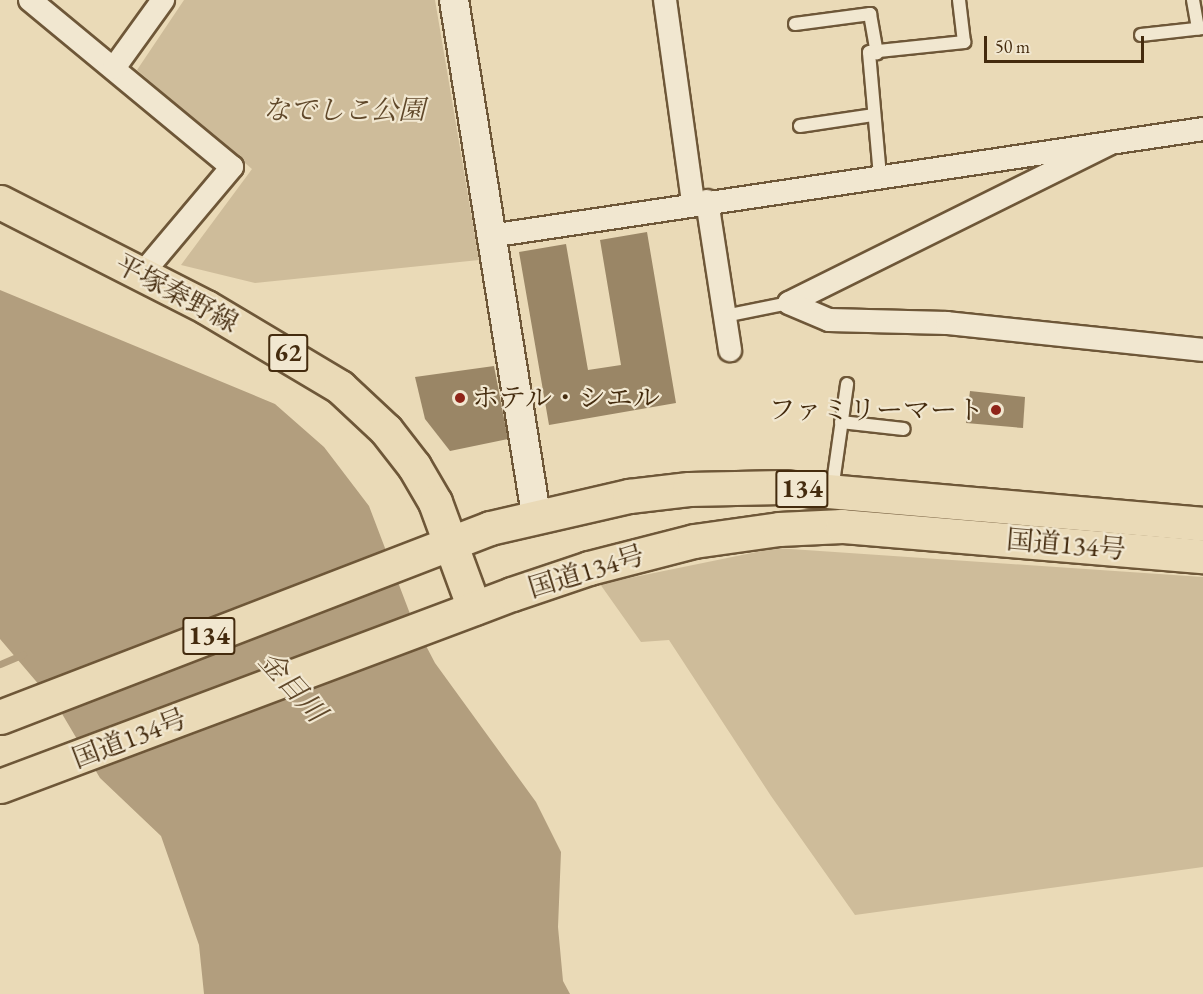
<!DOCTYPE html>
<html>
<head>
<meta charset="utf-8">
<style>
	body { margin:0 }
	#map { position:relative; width:1203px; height:994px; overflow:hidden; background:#eadab7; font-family:"EB Garamond","Noto Serif JP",serif }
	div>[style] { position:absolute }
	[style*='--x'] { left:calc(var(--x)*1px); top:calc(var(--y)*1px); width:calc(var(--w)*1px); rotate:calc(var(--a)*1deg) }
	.green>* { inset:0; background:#cebc9a }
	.water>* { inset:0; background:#b29e7e }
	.stream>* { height:7px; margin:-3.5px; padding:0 3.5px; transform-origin:3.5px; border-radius:3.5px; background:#b29e7e }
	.building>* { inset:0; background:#9a8666 }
	.roads { filter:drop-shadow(2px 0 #6e5738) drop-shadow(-2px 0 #6e5738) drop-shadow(0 2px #6e5738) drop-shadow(0 -2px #6e5738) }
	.service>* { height:12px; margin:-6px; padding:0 6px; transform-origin:6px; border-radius:6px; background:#f1e7d0 }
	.minor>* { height:22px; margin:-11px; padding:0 11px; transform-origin:11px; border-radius:11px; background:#f1e7d0 }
	.tertiary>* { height:28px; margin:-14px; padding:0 14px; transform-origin:14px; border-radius:14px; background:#f1e7d0 }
	.primary>* { height:33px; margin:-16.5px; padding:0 16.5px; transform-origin:16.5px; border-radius:16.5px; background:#eadab7 }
	.trunk>* { height:33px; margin:-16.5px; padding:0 16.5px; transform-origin:16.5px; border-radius:16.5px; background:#eadab7 }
	.dots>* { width:16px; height:16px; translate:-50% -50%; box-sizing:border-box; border:3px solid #f1e7d0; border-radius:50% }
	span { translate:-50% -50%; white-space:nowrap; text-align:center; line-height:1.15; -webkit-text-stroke:4.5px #f1e7d0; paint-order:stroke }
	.shield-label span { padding:2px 4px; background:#f1e7d0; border:2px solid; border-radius:4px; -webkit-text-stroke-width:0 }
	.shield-label { font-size:26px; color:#442b0e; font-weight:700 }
	.park-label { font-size:27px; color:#60482a; font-style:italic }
	.street-label { font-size:27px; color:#442b0e }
	.poi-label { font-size:27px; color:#442b0e }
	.left { translate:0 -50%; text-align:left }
	.right { translate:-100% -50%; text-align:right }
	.water-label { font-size:28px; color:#60482a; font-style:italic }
	.scale { position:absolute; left:984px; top:36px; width:160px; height:27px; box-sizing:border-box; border:3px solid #442b0e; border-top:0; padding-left:8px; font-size:18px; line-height:21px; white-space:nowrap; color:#442b0e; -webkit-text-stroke:4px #f1e7d0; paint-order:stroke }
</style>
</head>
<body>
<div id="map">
	<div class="green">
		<i style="clip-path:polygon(184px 0,435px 0,479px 260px,255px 283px,181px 265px,252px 169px,137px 70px)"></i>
		<i style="clip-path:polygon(776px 548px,1203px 577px,1203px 867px,855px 915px,771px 796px,669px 640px,641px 642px,600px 584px)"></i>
	</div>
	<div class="water">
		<i style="clip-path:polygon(0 290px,275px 404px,324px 447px,369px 506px,412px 619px,435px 663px,536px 802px,561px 852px,558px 927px,563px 981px,570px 994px,204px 994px,199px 945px,161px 836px,100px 778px,58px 707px,0 639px)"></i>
	</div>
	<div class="stream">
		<i style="--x:0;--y:664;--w:25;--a:-23"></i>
	</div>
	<div class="building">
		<i style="clip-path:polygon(647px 232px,676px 403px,549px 425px,519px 252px,566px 244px,588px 370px,621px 365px,600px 240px)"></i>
		<i style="clip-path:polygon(494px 366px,508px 439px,450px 451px,425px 419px,415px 377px)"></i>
		<i style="clip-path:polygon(970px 391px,1025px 397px,1023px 428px,966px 423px)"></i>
	</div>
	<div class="roads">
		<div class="service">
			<i style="--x:1193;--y:0;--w:29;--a:80"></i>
			<i style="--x:795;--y:24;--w:76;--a:-7.6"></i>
			<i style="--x:870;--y:14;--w:40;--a:80"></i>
			<i style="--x:1141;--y:35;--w:62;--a:-6.4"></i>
			<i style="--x:800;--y:126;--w:75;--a:-8.5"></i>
			<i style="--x:880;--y:176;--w:124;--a:-95.1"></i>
			<i style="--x:869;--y:52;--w:96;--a:-6"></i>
			<i style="--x:964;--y:42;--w:42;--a:-96.8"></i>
			<i style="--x:725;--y:316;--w:65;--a:-11.5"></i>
			<i style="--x:841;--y:422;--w:63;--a:6.3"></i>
			<i style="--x:832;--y:490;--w:107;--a:-81.9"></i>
		</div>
		<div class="minor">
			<i style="--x:30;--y:0;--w:262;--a:39.6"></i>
			<i style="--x:232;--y:167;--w:140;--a:130.1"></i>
			<i style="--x:665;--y:0;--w:205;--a:82.1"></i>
			<i style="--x:114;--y:68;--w:84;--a:-54.2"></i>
			<i style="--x:1109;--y:144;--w:357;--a:153.6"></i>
			<i style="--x:789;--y:303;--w:43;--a:23"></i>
			<i style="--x:829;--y:320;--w:118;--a:1.5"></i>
			<i style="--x:947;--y:323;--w:257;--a:6"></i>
			<i style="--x:707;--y:201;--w:151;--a:81.2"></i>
			<i style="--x:490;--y:236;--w:721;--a:-8.53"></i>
		</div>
		<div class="tertiary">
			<i style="--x:454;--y:0;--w:521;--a:80.95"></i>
		</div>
		<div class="primary">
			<i style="--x:0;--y:202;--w:231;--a:27"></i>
			<i style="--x:206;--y:307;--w:156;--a:30.8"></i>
			<i style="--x:340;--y:387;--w:63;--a:43.1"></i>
			<i style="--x:386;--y:430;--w:46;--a:52.1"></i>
			<i style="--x:414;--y:466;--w:42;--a:59.7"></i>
			<i style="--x:435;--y:502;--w:113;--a:69.8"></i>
		</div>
		<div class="trunk">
			<i style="--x:0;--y:717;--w:525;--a:-21.09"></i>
			<i style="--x:490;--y:528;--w:143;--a:-13"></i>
			<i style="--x:629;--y:496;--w:60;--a:-6.7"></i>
			<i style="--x:689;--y:489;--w:93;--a:-1.2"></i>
			<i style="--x:782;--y:487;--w:423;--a:5"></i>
			<i style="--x:0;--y:786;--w:547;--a:-20.56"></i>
			<i style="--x:512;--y:594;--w:81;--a:-18.7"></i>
			<i style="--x:589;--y:568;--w:108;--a:-14.4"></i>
			<i style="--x:694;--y:541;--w:86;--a:-8"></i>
			<i style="--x:779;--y:529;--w:63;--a:-2.7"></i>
			<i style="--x:842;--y:526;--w:362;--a:4.8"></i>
		</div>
	</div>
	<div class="dots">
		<i style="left:460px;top:398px;background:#8f2418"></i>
		<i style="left:996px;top:410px;background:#8f2418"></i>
	</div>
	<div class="shield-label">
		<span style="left:288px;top:353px">62</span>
		<span style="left:802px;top:489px">134</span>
		<span style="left:209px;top:636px">134</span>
	</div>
	<div class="park-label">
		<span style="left:344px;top:110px">なでしこ公園</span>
	</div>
	<div class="street-label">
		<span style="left:177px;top:293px;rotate:28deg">平塚秦野線</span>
		<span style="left:1066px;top:544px;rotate:5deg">国道134号</span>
		<span style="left:586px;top:571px;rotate:-17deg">国道134号</span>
		<span style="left:129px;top:738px;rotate:-21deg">国道134号</span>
	</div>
	<div class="poi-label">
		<span class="left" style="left:472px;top:398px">ホテル・シエル</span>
		<span class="right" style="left:984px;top:410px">ファミリーマート</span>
	</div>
	<div class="water-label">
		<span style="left:293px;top:686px;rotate:48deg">金目川</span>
	</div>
	<div class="scale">50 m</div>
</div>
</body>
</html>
